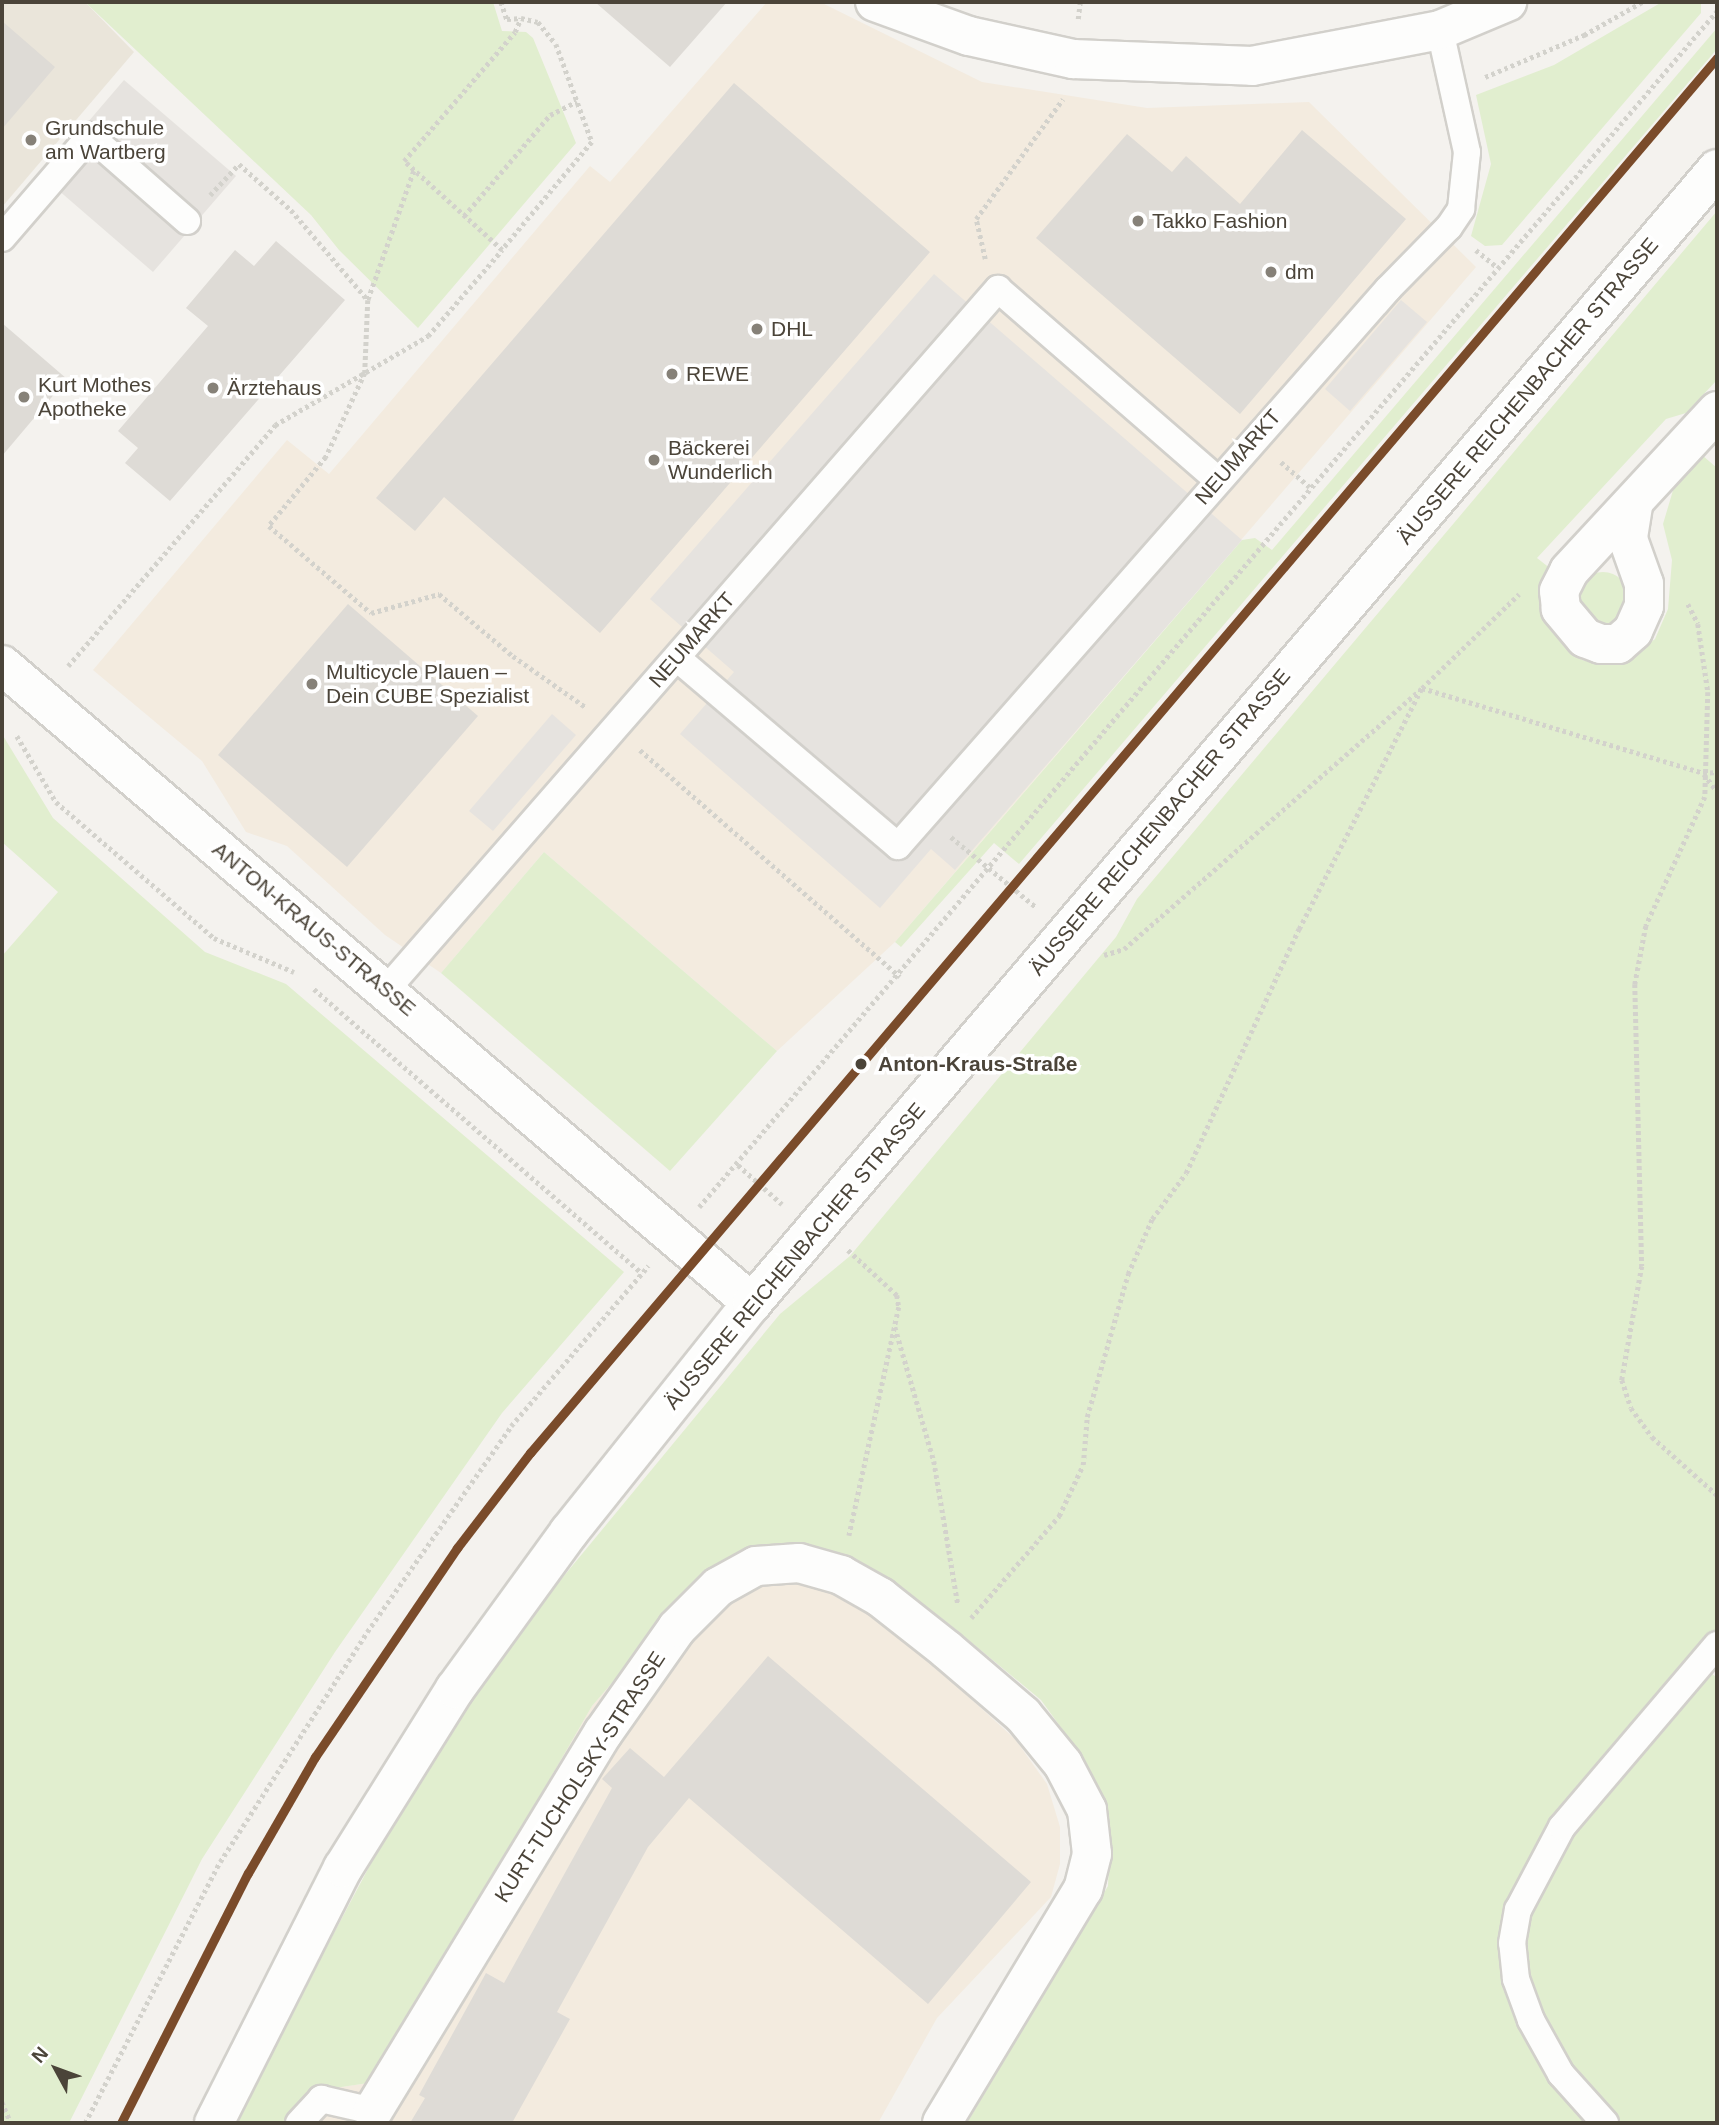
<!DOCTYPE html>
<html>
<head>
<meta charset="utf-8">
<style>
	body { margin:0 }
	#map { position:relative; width:1719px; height:2125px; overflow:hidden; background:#f4f2ee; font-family:Arial,sans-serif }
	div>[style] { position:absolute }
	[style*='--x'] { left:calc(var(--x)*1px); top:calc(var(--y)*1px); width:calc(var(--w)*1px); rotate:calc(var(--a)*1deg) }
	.commercial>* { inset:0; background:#f3ebdf }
	.education>* { inset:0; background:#eae5da }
	.green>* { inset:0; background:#e1eecf }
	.round { border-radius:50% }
	.parking>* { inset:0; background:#e6e3df }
	.building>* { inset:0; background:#dedbd6 }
	.path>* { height:4.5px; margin-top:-2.25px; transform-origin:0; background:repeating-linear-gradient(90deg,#d3d2cc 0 3.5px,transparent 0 7px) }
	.roads { filter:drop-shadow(2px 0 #d2d0cb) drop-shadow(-2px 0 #d2d0cb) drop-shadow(0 2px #d2d0cb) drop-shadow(0 -2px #d2d0cb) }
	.service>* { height:26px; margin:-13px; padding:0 13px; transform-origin:13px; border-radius:13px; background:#fdfdfc }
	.minor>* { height:38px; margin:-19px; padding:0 19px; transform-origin:19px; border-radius:19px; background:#fdfdfc }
	.tertiary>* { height:38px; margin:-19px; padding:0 19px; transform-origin:19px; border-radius:19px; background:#fdfdfc }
	.tram-1>* { height:9px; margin:-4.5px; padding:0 4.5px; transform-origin:4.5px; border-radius:4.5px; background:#7a4b2a }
	.dots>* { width:19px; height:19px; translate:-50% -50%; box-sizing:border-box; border:4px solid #fff; border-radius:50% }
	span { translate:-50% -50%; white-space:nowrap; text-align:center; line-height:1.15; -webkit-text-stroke:7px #fff; paint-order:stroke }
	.poi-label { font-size:21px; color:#4b4439 }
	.left { translate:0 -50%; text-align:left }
	.street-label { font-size:21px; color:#4b4439 }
	.stop-label { font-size:21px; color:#4b4439; font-weight:700 }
	.frame { position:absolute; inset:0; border:4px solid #4b4439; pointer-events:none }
	.north { position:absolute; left:21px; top:2034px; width:70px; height:70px; -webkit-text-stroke:5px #fff; paint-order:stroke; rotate:311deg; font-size:19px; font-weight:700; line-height:28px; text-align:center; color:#4b4439 }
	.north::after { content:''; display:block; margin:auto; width:24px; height:32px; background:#4b4439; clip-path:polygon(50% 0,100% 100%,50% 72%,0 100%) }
</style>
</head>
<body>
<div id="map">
	<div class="commercial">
		<i style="clip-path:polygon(767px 2px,820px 2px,982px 82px,1147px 108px,1309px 102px,1476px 267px,895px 942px,777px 1051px,544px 852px,441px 973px,385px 935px,287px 846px,246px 832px,202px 761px,93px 670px,287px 440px,329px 474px,590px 166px,610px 182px)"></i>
		<i style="clip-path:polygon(793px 1578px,839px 1591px,894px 1629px,1015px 1739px,1047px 1784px,1060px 1827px,1060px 1864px,1051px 1897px,937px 2018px,878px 2123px,307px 2123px,335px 2088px,375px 2082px,592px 1706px,700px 1581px)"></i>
	</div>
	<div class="education">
		<i style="clip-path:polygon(2px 2px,85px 2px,134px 52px,2px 207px)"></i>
	</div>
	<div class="green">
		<i style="clip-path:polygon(85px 2px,493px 2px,502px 31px,526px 32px,533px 38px,576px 143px,418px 328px,339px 250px,311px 215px)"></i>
		<i style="clip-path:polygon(1662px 2px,1701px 2px,1701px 13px,1502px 245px,1485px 246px,1471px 236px,1491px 164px,1476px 95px,1554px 65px)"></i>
		<i style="clip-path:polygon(1717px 28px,1717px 49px,1019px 864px,994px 843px,901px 947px,895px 942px,1242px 540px,1255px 538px,1272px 550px)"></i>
		<i style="clip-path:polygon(1717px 211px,1717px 380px,1686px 413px,1666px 419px,1537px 558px,1551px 569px,1542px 616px,1551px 631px,1582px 660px,1604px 665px,1629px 659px,1655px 639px,1668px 609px,1672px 560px,1663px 524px,1674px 487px,1702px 455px,1717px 468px,1717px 1632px,1694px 1658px,1717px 1678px,1717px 2123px,967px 2123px,1108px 1886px,1110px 1832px,1086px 1762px,1041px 1700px,949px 1624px,916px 1610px,859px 1569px,700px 1581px,592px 1706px,375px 2082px,335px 2088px,307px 2123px,233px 2123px,402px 1805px,507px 1645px,780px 1314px,850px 1256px,1116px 937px,1137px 899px)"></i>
		<i class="round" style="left:1577px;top:572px;width:52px;height:52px"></i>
		<i style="clip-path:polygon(2px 734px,53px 818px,205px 952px,286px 984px,624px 1272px,502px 1413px,335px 1652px,202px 1859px,69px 2123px,2px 2123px,2px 956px,58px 892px,2px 842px)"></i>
		<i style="clip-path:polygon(544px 852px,777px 1051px,670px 1171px,441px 973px)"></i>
	</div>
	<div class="parking">
		<i style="clip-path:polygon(124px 80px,236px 176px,153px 272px,50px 183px,82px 129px)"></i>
		<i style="clip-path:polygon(934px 274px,1242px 540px,955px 870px,931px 849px,880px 908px,680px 734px,734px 672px,650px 599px)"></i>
		<i style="clip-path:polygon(1401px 300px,1427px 322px,1350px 411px,1325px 389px)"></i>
		<i style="clip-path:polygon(552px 714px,576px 735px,493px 831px,469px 811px)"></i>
	</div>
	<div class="building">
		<i style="clip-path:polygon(595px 2px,727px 2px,670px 67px)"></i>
		<i style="clip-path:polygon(2px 21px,55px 67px,2px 129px)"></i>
		<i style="clip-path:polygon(734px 83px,930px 252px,600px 633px,444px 497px,415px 531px,376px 498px)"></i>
		<i style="clip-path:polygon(1302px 130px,1406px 219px,1240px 414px,1036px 238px,1127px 134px,1172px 172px,1186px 156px,1240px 204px)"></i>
		<i style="clip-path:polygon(276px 241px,345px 300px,170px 501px,125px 463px,138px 448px,118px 431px,208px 326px,186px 308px,235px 250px,254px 266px)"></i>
		<i style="clip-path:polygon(2px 323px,67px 379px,2px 456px)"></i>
		<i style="clip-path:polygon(348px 604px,478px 716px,347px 867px,218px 755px)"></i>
		<i style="clip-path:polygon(768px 1656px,1031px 1882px,928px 2004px,689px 1798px,648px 1847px,557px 2012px,570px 2019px,512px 2123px,410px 2123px,425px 2098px,419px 2095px,486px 1973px,504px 1983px,612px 1788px,602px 1779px,630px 1748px,664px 1777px)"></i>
	</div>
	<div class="path">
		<i style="--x:501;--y:2;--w:18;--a:71"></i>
		<i style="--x:507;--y:19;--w:14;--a:-4"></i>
		<i style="--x:521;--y:18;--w:17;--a:13"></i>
		<i style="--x:538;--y:22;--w:28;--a:51"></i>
		<i style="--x:556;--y:44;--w:104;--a:69.8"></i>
		<i style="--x:592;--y:142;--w:141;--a:129.8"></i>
		<i style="--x:502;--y:250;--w:132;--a:-137.8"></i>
		<i style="--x:404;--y:161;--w:170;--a:-49.3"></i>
		<i style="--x:515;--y:32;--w:15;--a:-67"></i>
		<i style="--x:1126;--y:2;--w:7;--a:0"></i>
		<i style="--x:1078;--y:19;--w:17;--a:-83"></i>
		<i style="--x:1485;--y:77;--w:108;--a:-23"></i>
		<i style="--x:1584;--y:35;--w:67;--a:-29.6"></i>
		<i style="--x:414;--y:171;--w:137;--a:109.6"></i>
		<i style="--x:368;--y:300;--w:73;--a:92.4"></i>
		<i style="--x:365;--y:373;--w:93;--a:114.9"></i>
		<i style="--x:326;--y:457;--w:89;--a:129.6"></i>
		<i style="--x:269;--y:526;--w:134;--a:40.5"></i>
		<i style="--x:371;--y:613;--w:71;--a:-15.6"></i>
		<i style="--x:439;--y:594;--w:97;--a:40"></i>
		<i style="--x:513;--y:656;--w:90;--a:35.1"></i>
		<i style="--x:210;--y:195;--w:42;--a:-46.9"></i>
		<i style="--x:239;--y:164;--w:69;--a:41.5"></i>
		<i style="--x:291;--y:210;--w:118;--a:49.5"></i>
		<i style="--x:464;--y:216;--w:133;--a:-49.6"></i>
		<i style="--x:550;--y:115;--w:30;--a:-27"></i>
		<i style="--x:1476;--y:250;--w:27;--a:39"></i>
		<i style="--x:985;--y:259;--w:41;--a:-102.7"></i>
		<i style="--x:976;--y:219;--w:148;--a:-54.1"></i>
		<i style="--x:1281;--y:462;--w:38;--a:41"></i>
		<i style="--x:1688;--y:604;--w:22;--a:63"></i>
		<i style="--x:1698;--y:624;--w:69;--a:81.6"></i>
		<i style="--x:1708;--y:692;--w:105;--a:91.6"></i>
		<i style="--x:1705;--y:797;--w:142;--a:114.6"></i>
		<i style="--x:1646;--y:926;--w:59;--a:100.7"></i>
		<i style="--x:1635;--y:984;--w:282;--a:88.6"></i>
		<i style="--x:1642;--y:1266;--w:116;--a:100"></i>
		<i style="--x:1622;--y:1380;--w:29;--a:72"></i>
		<i style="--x:1631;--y:1408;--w:36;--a:54"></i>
		<i style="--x:1652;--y:1437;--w:87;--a:41.7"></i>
		<i style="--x:68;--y:666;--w:318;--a:-49.3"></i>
		<i style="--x:275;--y:425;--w:177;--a:-30.2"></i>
		<i style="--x:428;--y:336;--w:113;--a:-49.3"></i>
		<i style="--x:17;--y:736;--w:77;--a:59.4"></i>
		<i style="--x:56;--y:802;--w:208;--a:40.7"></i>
		<i style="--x:214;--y:938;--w:87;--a:23"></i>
		<i style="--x:640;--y:750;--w:345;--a:41.1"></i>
		<i style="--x:1704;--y:774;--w:21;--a:53"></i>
		<i style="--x:951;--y:837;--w:110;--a:39.5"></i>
		<i style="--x:1104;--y:955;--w:21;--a:-17"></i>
		<i style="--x:1124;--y:949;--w:396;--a:-41.2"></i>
		<i style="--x:1422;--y:688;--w:135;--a:-44.1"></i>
		<i style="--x:314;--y:989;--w:434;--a:40.9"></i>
		<i style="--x:738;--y:1165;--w:59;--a:41.6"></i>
		<i style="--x:699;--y:1207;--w:1571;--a:-49.6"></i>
		<i style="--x:848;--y:1250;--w:67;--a:42.6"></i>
		<i style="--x:897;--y:1295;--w:12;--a:81"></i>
		<i style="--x:899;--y:1307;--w:234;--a:102.3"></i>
		<i style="--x:895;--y:1327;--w:140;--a:73.8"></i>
		<i style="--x:934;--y:1461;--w:146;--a:80.5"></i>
		<i style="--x:971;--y:1618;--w:135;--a:-49.2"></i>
		<i style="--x:1059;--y:1516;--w:56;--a:-64.8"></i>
		<i style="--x:1083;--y:1465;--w:48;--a:-85.2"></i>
		<i style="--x:1087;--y:1417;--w:149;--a:-74"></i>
		<i style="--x:1128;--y:1274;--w:60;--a:-66.4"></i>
		<i style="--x:1152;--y:1219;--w:57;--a:-53.5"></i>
		<i style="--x:1186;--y:1173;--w:269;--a:-65.2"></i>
		<i style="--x:1299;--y:929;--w:271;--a:-63"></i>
		<i style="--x:1422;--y:688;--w:294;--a:16.8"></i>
		<i style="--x:1703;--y:773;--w:14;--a:-4"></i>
		<i style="--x:2;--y:2102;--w:23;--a:67"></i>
		<i style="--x:85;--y:2123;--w:294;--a:-62.7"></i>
		<i style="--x:220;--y:1862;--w:273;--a:-57.4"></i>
		<i style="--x:367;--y:1632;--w:251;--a:-55"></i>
		<i style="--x:511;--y:1426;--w:211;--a:-49.4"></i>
	</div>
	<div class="roads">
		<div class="service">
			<i style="--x:2;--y:238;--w:135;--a:-49.2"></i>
			<i style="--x:90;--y:136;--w:129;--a:41.2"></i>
			<i style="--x:677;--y:658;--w:290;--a:40.4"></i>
			<i style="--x:898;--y:846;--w:742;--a:-48.66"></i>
			<i style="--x:1388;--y:289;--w:87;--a:-45.5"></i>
			<i style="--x:1449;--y:227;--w:22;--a:-56"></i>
			<i style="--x:1461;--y:209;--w:57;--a:-84"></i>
			<i style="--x:1467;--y:152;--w:125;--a:-102.5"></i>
			<i style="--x:386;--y:990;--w:931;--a:-48.88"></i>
			<i style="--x:998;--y:289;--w:291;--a:41"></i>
			<i style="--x:299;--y:2123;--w:33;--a:-47"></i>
			<i style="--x:321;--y:2099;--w:53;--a:13"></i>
			<i style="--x:1605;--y:2123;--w:66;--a:-131.9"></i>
			<i style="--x:1561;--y:2074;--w:62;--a:-119.1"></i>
			<i style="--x:1531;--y:2020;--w:44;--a:-110.1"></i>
			<i style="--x:1516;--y:1979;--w:36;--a:-96"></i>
			<i style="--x:1512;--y:1943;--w:34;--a:-80"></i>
			<i style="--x:1518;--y:1910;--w:94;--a:-62.1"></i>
			<i style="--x:1562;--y:1827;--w:239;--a:-49.6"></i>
		</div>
		<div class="minor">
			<i style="--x:875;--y:2;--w:100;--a:19.9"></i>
			<i style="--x:969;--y:36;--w:107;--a:12.5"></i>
			<i style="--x:1073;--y:59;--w:179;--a:2.2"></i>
			<i style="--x:1252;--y:66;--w:191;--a:-10.8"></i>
			<i style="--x:1440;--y:30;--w:73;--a:-22.7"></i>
			<i style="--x:1633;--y:506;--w:33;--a:99"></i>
			<i style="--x:1628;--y:539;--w:48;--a:70.4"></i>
			<i style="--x:1644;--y:584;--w:22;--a:90"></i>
			<i style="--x:1644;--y:606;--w:27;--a:114"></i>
			<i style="--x:1633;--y:631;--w:20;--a:139"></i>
			<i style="--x:1618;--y:644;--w:17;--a:180"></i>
			<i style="--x:1601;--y:644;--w:17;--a:-159"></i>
			<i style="--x:1585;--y:638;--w:38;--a:-130"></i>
			<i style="--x:1561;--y:609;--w:18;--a:-96"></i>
			<i style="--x:1559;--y:591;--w:22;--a:-63"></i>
			<i style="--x:1569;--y:571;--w:218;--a:-47.2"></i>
			<i style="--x:2;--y:665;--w:985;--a:40.39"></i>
			<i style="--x:373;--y:2111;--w:442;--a:-58.7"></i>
			<i style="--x:603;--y:1733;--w:128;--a:-54.8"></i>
			<i style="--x:677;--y:1628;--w:58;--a:-45"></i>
			<i style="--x:718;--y:1587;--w:43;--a:-28.9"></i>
			<i style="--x:756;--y:1566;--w:43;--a:-4"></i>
			<i style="--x:799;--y:1563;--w:44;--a:15.9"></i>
			<i style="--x:841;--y:1575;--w:45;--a:29.4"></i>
			<i style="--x:880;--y:1597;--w:85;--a:38.3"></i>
			<i style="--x:947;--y:1650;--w:100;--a:40.5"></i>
			<i style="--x:1023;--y:1715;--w:63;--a:50.8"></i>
			<i style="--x:1063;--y:1764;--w:52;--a:62.4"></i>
			<i style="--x:1087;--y:1810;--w:44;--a:83.5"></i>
			<i style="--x:1092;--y:1854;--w:36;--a:104"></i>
			<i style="--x:1083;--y:1889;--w:273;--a:121.1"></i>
		</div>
		<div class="tertiary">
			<i style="--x:214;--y:2123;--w:286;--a:-63.2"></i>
			<i style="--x:343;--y:1868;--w:211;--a:-58"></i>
			<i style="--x:455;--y:1689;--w:194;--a:-54"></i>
			<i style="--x:569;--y:1532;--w:293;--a:-51.4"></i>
			<i style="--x:752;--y:1303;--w:1489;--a:-49.6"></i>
		</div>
	</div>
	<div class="tram-1">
		<i style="--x:121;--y:2123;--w:280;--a:-63.1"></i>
		<i style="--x:248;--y:1873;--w:134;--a:-60"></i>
		<i style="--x:315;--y:1757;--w:253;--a:-55.8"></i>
		<i style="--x:457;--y:1548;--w:120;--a:-52.5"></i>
		<i style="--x:530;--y:1453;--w:1832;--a:-49.61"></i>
	</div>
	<div class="dots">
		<i style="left:31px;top:140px;background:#868178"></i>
		<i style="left:1138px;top:221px;background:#868178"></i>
		<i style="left:1271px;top:272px;background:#868178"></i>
		<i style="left:757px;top:329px;background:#868178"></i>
		<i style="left:672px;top:374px;background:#868178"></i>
		<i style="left:213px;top:388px;background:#868178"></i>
		<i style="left:24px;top:397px;background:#868178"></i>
		<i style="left:654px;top:460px;background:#868178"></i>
		<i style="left:312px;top:684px;background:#868178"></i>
		<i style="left:861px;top:1064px;background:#4b4439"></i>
	</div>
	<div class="poi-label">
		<span class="left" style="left:45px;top:140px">Grundschule<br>am Wartberg</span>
		<span class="left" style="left:1152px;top:221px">Takko Fashion</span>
		<span class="left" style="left:1285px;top:272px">dm</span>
		<span class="left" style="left:771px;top:329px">DHL</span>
		<span class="left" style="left:686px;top:374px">REWE</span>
		<span class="left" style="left:38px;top:397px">Kurt Mothes<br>Apotheke</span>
		<span class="left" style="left:227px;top:388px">Ärztehaus</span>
		<span class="left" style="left:668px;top:460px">Bäckerei<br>Wunderlich</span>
		<span class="left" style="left:326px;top:684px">Multicycle Plauen –<br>Dein CUBE Spezialist</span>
	</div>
	<div class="street-label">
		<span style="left:1528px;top:391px;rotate:-50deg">ÄUSSERE REICHENBACHER STRASSE</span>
		<span style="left:1238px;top:457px;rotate:-49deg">NEUMARKT</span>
		<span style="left:692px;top:640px;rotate:-49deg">NEUMARKT</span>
		<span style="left:1160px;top:822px;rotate:-50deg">ÄUSSERE REICHENBACHER STRASSE</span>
		<span style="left:314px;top:929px;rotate:40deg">ANTON-KRAUS-STRASSE</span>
		<span style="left:795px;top:1256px;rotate:-50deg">ÄUSSERE REICHENBACHER STRASSE</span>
		<span style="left:580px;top:1777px;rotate:-57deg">KURT-TUCHOLSKY-STRASSE</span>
	</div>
	<div class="stop-label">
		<span class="left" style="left:878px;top:1064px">Anton-Kraus-Straße</span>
	</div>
	<div class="frame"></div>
	<div class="north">N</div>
</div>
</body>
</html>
